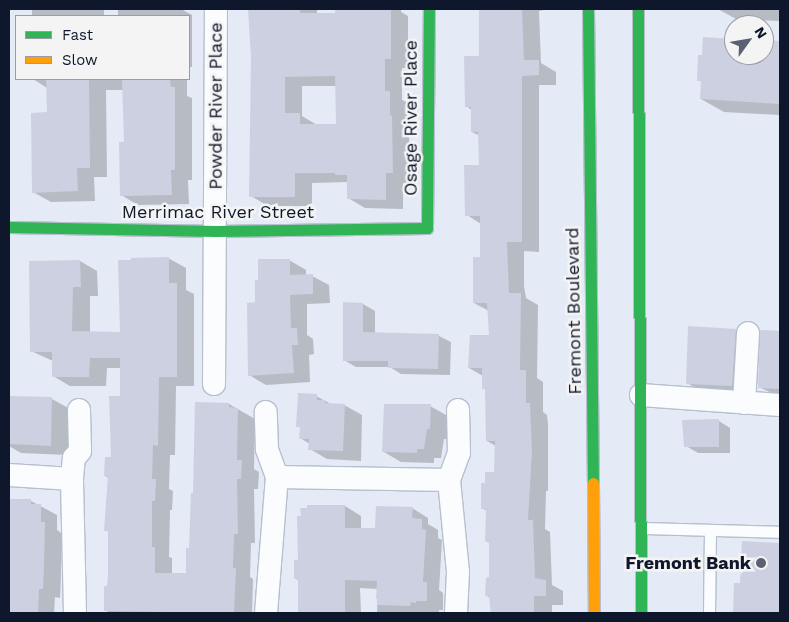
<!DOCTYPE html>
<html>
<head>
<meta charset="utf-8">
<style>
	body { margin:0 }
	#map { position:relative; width:789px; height:622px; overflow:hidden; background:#e4eaf6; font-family:"Work Sans",sans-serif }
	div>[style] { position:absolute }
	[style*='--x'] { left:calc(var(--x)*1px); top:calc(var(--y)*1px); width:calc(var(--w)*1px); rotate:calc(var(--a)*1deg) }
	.shadow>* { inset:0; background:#0003 }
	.building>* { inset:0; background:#cdd0e0 }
	.roads { filter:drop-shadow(1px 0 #b7bfce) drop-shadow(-1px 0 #b7bfce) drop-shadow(0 1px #b7bfce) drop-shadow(0 -1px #b7bfce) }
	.lane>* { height:11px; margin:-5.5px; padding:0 5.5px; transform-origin:5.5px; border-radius:5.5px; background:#fbfcfe }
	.street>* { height:22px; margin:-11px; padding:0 11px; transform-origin:11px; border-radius:11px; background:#fbfcfe }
	.fast>* { height:11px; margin:-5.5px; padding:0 5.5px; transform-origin:5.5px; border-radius:5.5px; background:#30b455 }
	.slow>* { height:11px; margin:-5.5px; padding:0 5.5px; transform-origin:5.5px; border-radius:5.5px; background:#ff9f0a }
	.dots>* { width:14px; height:14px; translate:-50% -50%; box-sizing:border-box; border:2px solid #f4f4f4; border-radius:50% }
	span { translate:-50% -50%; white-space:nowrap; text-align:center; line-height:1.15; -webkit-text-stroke:5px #f4f4f4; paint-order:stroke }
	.street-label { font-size:18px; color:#0e172b }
	.poi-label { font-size:18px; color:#0e172b; font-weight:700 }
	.right { translate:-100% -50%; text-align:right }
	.frame { position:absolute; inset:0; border:10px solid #0e172b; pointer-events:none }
	.legend { position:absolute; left:15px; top:15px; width:175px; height:65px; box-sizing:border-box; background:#f4f4f4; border:1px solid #989ca4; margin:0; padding:6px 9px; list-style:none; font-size:15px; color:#0e172b }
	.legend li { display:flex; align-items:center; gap:10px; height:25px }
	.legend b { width:25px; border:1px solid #989ca4 }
	.north { position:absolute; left:724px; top:15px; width:50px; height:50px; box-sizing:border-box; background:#f4f4f4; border:1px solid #989ca4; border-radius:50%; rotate:58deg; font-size:14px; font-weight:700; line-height:20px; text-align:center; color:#0e172b }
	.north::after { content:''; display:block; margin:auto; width:18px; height:22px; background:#596172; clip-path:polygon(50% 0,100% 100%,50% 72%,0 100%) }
</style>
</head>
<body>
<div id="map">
	<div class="shadow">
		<i style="clip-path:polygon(32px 9px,104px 9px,104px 16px,32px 16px)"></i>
		<i style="clip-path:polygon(118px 9px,181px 9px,192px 15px,192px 67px,189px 67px,189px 16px,118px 16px)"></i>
		<i style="clip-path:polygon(evenodd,251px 9px,317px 9px,317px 14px,336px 14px,336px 9px,401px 9px,401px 12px,408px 16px,408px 68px,402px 68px,402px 100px,407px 102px,407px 125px,409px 127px,410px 183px,403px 183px,403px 209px,365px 208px,348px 198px,348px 182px,312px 183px,312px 206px,268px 206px,251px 196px,251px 9px,302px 86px,336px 86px,337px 126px,317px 125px,302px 116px,302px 86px)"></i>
		<i style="clip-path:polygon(480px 9px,550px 9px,539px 11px,541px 63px,556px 72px,556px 85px,539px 85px,539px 252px,524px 251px,524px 286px,526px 298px,538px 305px,537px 378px,543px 382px,543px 412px,547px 415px,548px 425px,548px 491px,546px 491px,545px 529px,550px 532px,552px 585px,563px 591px,563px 605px,552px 605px,552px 613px,491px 613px,490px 598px,487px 596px,490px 579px,490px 543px,486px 541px,487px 511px,482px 508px,486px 484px,496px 474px,496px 446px,487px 441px,486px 390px,483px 388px,483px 376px,469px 368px,490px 336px,489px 311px,474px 303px,481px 258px,481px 224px,467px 215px,480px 166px,480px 136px,472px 132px,472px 110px,466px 106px,480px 57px)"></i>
		<i style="clip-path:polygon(718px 9px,780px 9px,780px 21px,736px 19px)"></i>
		<i style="clip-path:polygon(734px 40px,734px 55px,764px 55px,764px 41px,780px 42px,780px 115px,724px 112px,701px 99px,702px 82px,698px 80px,703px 56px)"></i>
		<i style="clip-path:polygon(33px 79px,187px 79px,187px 96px,192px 98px,192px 180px,188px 180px,189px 204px,138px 205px,121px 195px,125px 143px,124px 90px,106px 90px,107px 177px,94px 177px,95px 201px,51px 202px,33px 192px,48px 114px,47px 88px)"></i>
		<i style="clip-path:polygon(168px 258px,186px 268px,186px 290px,194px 294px,194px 386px,176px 386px,175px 455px,170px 455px,169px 489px,173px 491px,172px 510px,170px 510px,169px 557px,172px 558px,172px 574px,187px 574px,194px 495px,229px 404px,255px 419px,254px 469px,259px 472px,258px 489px,254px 489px,255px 543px,251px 543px,250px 577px,253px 579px,252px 613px,110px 613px,105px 610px,108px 587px,109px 532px,105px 530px,109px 478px,105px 476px,112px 459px,122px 398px,122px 368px,107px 368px,106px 386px,70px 386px,53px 376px,53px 361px,31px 351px,80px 261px,97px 271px,98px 296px,90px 296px,90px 332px,121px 333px)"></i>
		<i style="clip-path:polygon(289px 260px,306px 270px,306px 276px,312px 276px,329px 285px,330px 303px,307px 304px,307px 335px,313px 339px,314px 354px,309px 355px,310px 382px,266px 385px,249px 375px,256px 304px)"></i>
		<i style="clip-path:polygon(363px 304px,375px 311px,375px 334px,439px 336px,451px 342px,450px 375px,401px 374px,390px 367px,356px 367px,344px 360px)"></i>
		<i style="clip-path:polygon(736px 330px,753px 340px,749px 395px,705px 393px,687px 383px)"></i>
		<i style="clip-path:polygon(762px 331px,780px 332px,780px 397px,759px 387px)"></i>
		<i style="clip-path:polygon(316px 396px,331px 404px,344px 405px,362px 415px,361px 461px,327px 459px,310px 449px,310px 444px,300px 438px,301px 428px,298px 426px)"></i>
		<i style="clip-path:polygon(9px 397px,52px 399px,70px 409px,68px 455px,21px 453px,9px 446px)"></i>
		<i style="clip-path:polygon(430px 406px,448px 416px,448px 439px,444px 439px,441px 458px,434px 458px,434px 463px,401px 462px,384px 452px)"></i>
		<i style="clip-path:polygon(719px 421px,730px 428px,730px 453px,698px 453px,686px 446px)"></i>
		<i style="clip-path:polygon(9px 500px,31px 501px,57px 515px,57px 530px,61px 533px,61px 576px,60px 598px,55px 597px,54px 613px,9px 613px)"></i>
		<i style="clip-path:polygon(345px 506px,361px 516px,361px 529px,376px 529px,412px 508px,428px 518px,428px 524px,438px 530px,438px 538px,442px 540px,439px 590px,443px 593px,443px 610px,439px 610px,439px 613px,377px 613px,378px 589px,360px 588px,361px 613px,299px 613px,300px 581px,296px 579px,299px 562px)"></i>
		<i style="clip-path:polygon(743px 543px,780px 544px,780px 613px,734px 613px,735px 584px,741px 584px)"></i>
	</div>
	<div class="building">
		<i style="clip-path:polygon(evenodd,248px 9px,300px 9px,300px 13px,335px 13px,335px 9px,391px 9px,391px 59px,385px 59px,385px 91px,390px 91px,390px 116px,392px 115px,393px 173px,386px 173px,386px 200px,347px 199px,347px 175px,335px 175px,335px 173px,295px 173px,295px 197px,249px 197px,251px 56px,248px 9px,335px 76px,336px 124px,300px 124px,300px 113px,285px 113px,285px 77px,335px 76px)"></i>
		<i style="clip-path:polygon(479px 9px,522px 9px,524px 60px,539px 60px,539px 75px,522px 76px,522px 242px,507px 242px,509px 293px,521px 293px,520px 370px,526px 370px,526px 403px,530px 403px,532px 451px,528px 520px,533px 520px,535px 578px,546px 580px,546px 596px,534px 596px,534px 613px,491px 613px,489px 596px,485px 596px,486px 578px,489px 577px,489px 542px,485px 541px,486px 509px,481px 509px,481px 483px,485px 483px,485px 472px,494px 472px,495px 441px,486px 441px,485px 389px,482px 389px,482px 368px,468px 368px,470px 335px,489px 335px,487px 303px,473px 303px,473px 257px,480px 257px,480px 216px,465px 216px,464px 165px,479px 165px,478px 132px,471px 132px,471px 107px,465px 107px,464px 56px,479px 56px)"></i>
		<i style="clip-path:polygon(703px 37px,734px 39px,734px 55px,764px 55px,764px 40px,780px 41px,780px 104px,700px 99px,701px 81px,697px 81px,698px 55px,702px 55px)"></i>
		<i style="clip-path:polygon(46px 79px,89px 79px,90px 168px,77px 168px,78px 191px,32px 193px,31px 113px,47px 112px)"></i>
		<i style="clip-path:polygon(122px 79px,170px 79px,171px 87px,175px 87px,175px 170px,171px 170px,172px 195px,120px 196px,119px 142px,124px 142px)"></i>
		<i style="clip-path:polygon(169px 257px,169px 283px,177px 283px,177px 377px,159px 377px,158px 446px,153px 445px,152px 479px,156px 479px,155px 501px,152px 501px,152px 547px,155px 547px,155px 573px,186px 573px,186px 548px,189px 548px,191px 493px,193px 493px,195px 402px,229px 403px,229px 407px,238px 408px,237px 460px,242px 460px,241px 479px,237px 479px,238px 534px,234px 534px,233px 568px,236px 568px,234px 613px,104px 611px,104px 586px,107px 586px,108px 575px,108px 531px,104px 531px,108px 476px,104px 476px,105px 457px,111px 457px,109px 396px,120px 396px,120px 358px,90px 358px,89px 377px,52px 377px,52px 352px,30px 352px,29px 261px,80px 260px,81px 287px,73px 287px,72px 331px,120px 332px,118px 260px,131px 260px,131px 258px)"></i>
		<i style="clip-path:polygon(258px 259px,290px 259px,290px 275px,313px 274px,313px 294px,290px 295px,291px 328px,297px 328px,298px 345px,292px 345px,294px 373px,248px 376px,247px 303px,255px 302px,255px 280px,258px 280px)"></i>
		<i style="clip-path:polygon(343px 302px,363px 303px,363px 332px,439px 334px,438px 369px,388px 368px,388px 361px,343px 361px)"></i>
		<i style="clip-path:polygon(688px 326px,736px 329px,732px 386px,686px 384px)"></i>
		<i style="clip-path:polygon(760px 330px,780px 331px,780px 389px,758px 388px)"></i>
		<i style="clip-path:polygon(298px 393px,317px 394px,317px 400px,325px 400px,325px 403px,345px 404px,343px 451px,308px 450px,309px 439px,299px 439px,300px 427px,296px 427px)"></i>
		<i style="clip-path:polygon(9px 396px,52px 397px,51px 446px,9px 444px)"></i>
		<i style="clip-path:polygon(384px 404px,431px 404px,430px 429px,427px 429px,424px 449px,417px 449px,417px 453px,382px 452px)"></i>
		<i style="clip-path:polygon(719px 419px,719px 447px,684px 447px,682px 420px)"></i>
		<i style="clip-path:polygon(9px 499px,31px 499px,31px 504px,41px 504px,41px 522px,45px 522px,44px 566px,43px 589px,39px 589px,38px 613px,9px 613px)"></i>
		<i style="clip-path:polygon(307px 505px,345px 505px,345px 528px,375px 528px,376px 506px,413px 507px,412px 518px,422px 519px,422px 529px,426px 530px,423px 582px,427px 582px,427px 601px,416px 601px,416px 603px,411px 602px,410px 606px,378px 605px,378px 599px,376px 599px,377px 581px,345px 580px,345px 613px,298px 613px,298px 579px,294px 579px,294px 560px,298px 560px,297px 516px,301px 516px,300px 508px,307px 508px)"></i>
		<i style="clip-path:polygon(742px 541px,780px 543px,780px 613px,733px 613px,734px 583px,740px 583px)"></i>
	</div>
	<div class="roads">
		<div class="lane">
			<i style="--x:641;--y:528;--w:139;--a:1.6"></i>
			<i style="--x:709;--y:613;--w:82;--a:-89.3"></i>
		</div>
		<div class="street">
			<i style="--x:214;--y:384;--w:375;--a:-89.7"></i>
			<i style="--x:641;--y:395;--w:139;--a:4.1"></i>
			<i style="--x:744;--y:403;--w:70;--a:-86.7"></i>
			<i style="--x:9;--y:475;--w:63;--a:3.6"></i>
			<i style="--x:277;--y:477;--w:172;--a:1"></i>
			<i style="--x:75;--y:613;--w:134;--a:-91.3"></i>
			<i style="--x:72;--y:479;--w:21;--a:-85"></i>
			<i style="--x:74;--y:458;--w:9;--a:-49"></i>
			<i style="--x:80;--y:451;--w:41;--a:-91.4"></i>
			<i style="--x:266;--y:613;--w:136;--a:-85.4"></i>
			<i style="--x:277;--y:477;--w:30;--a:-110"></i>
			<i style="--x:267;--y:449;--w:37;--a:-92"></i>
			<i style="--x:456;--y:613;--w:41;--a:-87.2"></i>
			<i style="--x:458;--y:572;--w:92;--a:-95.6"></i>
			<i style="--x:449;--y:480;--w:29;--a:-70"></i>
			<i style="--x:459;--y:453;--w:43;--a:-91.3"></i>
		</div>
		<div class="fast">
			<i style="--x:588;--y:9;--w:474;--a:89.4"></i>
			<i style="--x:638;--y:9;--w:604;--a:89.72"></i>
			<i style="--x:9;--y:227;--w:207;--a:1.1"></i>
			<i style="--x:216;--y:231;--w:211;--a:-0.8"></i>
			<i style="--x:427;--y:228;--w:219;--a:-89.5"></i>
		</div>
		<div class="slow">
			<i style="--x:593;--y:483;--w:130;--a:89.6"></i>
		</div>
	</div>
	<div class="dots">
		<i style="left:761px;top:563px;background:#596172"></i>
	</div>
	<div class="street-label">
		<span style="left:216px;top:106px;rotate:-90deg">Powder River Place</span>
		<span style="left:411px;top:118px;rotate:-90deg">Osage River Place</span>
		<span style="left:218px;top:212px">Merrimac River Street</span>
		<span style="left:574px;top:311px;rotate:-91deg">Fremont Boulevard</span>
	</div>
	<div class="poi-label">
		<span class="right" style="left:751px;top:563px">Fremont Bank</span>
	</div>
	<div class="frame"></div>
	<ul class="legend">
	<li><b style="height:6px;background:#30b455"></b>Fast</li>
	<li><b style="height:6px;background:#ff9f0a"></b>Slow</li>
	</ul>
	<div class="north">N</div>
</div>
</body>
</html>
